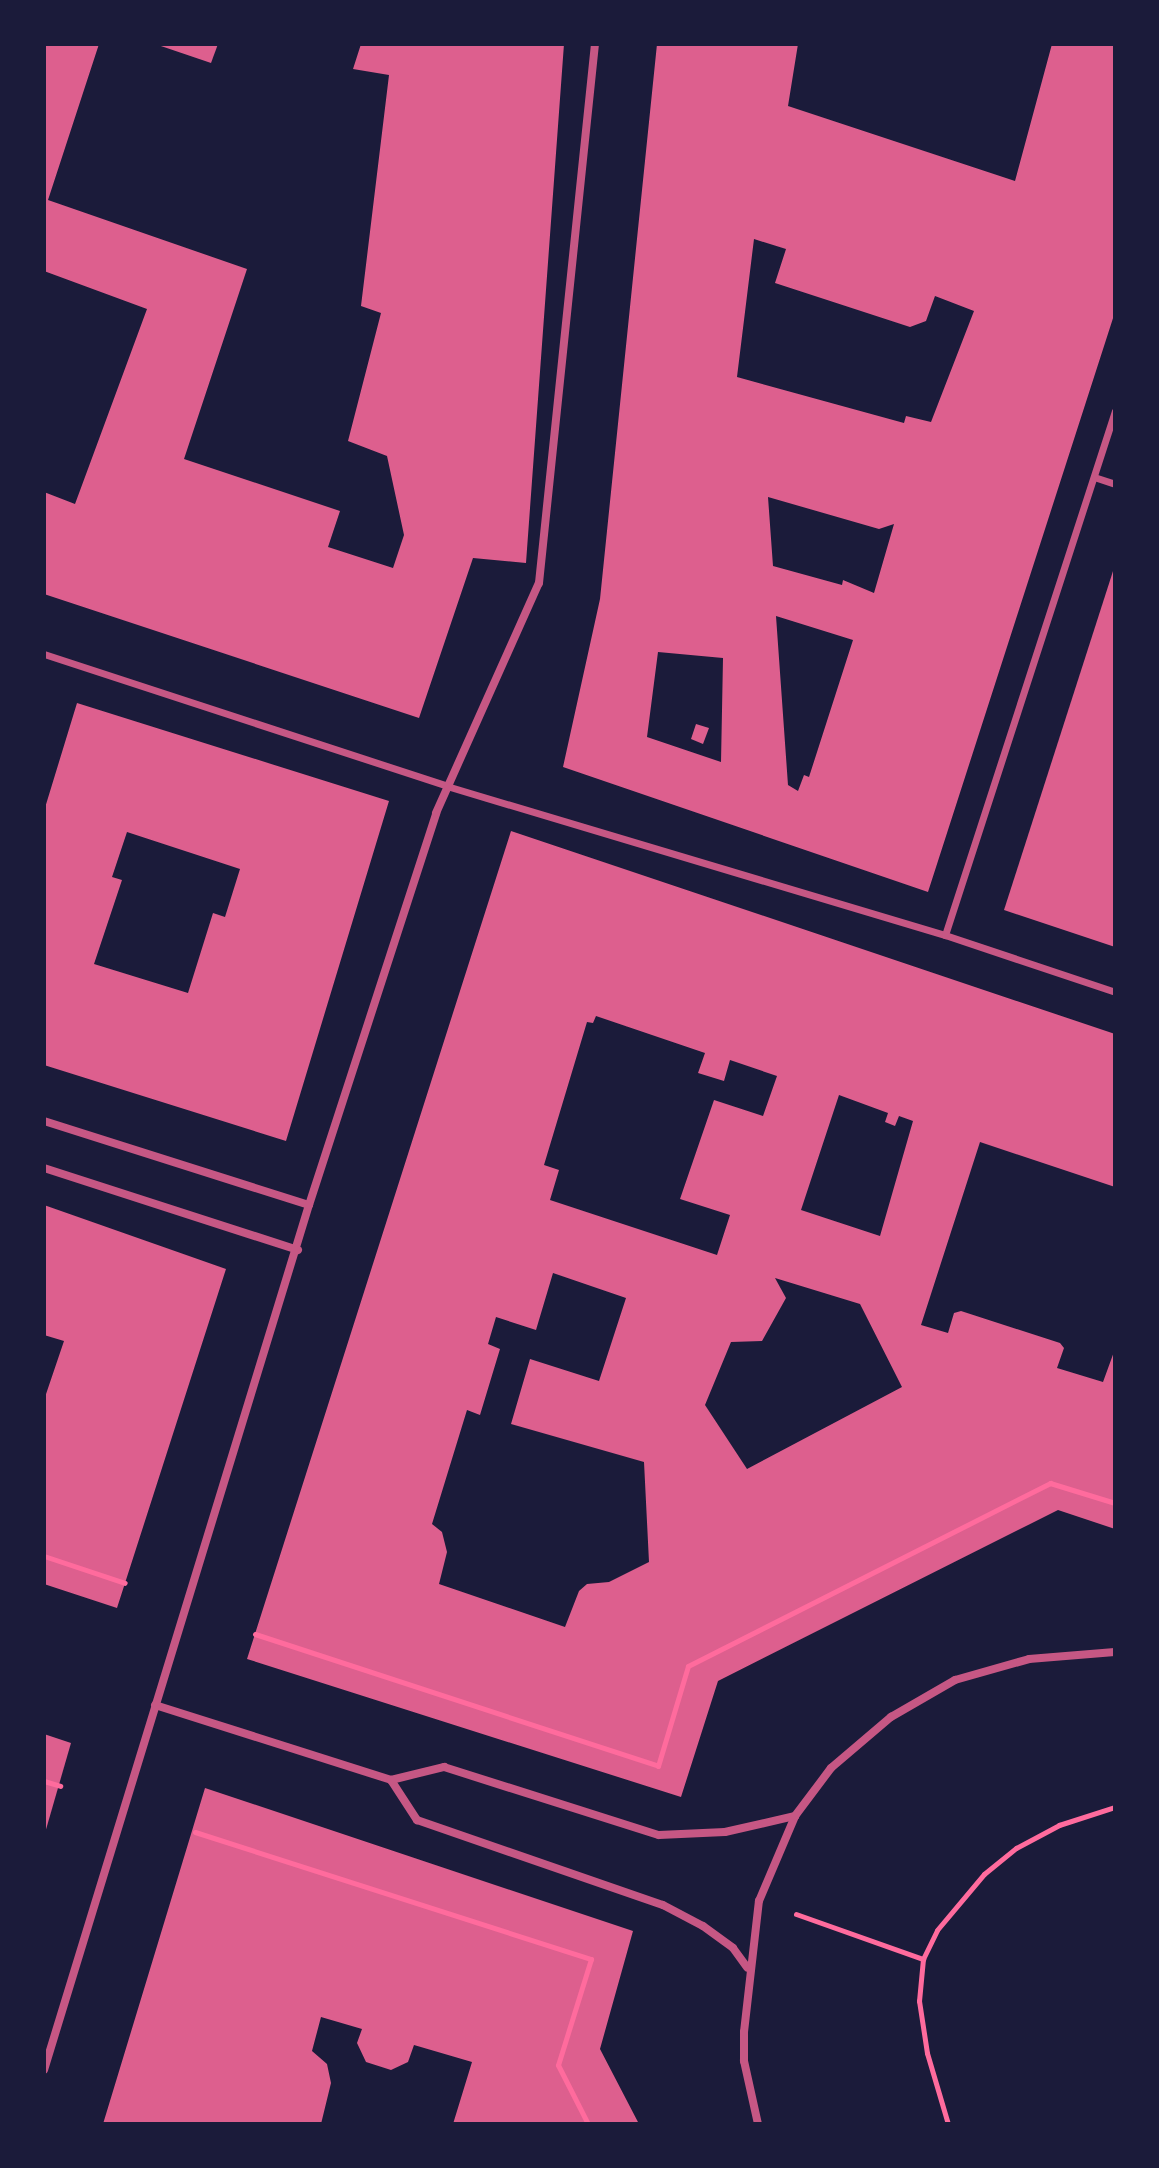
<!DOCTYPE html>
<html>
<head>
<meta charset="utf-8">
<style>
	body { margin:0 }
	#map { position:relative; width:1159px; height:2168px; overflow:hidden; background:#1b1b3a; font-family:"Exo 2",sans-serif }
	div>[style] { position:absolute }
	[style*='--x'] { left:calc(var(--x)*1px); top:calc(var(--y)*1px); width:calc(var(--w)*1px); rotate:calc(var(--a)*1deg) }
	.building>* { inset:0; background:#dd5f8e }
	.path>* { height:5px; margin:-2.5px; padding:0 2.5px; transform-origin:2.5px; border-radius:2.5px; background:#ff6b9d }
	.pedestrian>* { height:7px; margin:-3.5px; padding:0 3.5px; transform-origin:3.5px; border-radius:3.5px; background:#c65784 }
	.minor>* { height:8px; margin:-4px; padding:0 4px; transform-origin:4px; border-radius:4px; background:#c65784 }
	span { translate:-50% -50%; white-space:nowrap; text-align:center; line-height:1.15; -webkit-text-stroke:6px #1b1b3a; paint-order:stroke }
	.frame { position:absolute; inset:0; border:46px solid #1b1b3a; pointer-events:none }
</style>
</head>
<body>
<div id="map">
	<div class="building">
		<i style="clip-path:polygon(44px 44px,99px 44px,48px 200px,247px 269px,184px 459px,340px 511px,328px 547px,393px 568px,404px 535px,387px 456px,348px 441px,381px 313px,361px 306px,389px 75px,353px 69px,361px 44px,564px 44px,526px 563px,473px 558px,419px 718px,44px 594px,44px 492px,75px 504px,147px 309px,44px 271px)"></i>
		<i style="clip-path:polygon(155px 44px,218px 44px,211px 63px)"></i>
		<i style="clip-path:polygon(evenodd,657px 44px,798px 44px,788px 106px,1015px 181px,1052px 44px,1115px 44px,1115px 312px,928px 892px,563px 767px,600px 599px,657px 44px,754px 239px,786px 249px,775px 283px,910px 327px,926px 321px,935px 296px,974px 311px,931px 422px,906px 416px,904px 423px,737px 377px,754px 239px,657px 44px,768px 497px,879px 529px,894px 524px,874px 593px,843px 580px,842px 585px,773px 566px,768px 497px,657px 44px,776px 616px,853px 640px,809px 777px,804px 775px,798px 791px,788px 785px,776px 616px,657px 44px,658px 652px,723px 658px,721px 762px,647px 737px,658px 652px)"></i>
		<i style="clip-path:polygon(1114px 568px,1115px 568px,1115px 947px,1004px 910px)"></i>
		<i style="clip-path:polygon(evenodd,77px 703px,389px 801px,286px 1141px,44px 1065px,44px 811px,77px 703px,127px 832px,240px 869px,225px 917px,213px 913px,188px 993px,94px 964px,122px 880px,112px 877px,127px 832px)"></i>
		<i style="clip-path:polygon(696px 724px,709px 728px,703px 744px,691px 739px)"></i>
		<i style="clip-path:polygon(evenodd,511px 831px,1115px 1034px,1115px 1187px,980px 1142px,921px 1325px,948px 1333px,954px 1313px,961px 1311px,1060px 1343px,1064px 1348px,1057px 1368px,1103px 1382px,1115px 1349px,1115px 1529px,1058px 1510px,718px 1681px,681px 1797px,247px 1659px,511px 831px,596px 1016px,705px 1053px,698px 1073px,724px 1081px,730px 1060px,777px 1076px,763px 1116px,714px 1100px,680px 1199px,730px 1215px,717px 1255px,550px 1200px,559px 1170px,544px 1165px,587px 1022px,593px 1023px,596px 1016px,511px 831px,839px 1095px,888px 1113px,885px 1122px,895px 1126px,899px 1116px,913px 1121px,880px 1236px,801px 1210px,839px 1095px,511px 831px,553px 1273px,626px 1298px,599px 1381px,530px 1359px,511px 1424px,644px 1462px,649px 1562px,609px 1582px,587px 1584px,579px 1591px,565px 1627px,439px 1584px,447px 1552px,442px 1532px,432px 1524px,467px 1410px,480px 1415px,500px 1349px,488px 1344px,496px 1317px,536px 1330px,553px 1273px,511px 831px,775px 1278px,860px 1304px,902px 1387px,747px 1469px,705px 1405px,731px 1342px,762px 1341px,786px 1298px,775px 1278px)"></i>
		<i style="clip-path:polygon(44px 1205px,226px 1269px,117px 1608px,44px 1584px,44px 1400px,64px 1341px,44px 1335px)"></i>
		<i style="clip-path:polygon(44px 1734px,71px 1743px,45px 1833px,44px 1833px)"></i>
		<i style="clip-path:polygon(205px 1788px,633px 1931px,600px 2049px,639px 2124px,453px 2124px,472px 2062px,414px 2045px,408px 2062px,391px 2070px,366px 2062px,357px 2043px,362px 2029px,321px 2017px,312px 2051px,327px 2064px,331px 2083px,321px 2124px,103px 2124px)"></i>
	</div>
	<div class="path">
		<i style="--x:44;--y:1556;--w:85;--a:18.4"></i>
		<i style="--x:255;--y:1634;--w:424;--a:18.1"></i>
		<i style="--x:658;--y:1766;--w:104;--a:-73.3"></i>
		<i style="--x:688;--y:1666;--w:406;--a:-26.8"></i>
		<i style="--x:1050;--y:1483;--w:68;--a:17.1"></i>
		<i style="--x:44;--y:1781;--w:17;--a:17"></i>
		<i style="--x:195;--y:1832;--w:416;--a:17.8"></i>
		<i style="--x:591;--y:1959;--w:111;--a:107.3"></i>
		<i style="--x:558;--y:2065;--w:66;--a:63"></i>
		<i style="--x:796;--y:1914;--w:135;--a:19.5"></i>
		<i style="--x:948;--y:2124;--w:74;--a:-106.5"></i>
		<i style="--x:927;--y:2053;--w:53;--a:-98.7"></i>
		<i style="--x:919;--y:2001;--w:42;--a:-84.6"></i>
		<i style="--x:923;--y:1959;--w:32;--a:-64"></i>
		<i style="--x:937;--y:1930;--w:73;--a:-50"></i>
		<i style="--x:984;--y:1874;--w:41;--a:-39.1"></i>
		<i style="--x:1016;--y:1848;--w:49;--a:-28.1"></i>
		<i style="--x:1059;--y:1825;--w:59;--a:-17.8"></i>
	</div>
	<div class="pedestrian">
		<i style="--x:1094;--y:477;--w:22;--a:18"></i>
		<i style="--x:44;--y:654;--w:427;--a:18.1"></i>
		<i style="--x:450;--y:787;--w:517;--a:16.65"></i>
		<i style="--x:945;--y:935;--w:179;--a:18.5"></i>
		<i style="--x:945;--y:935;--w:551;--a:-72.03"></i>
	</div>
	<div class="minor">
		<i style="--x:44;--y:1121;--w:278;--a:17.6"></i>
		<i style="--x:44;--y:1168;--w:267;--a:17.9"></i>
		<i style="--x:155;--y:1705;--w:248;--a:17.6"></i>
		<i style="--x:391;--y:1780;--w:55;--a:-13.8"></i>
		<i style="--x:444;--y:1767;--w:225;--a:17.6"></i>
		<i style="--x:659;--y:1835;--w:66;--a:-2.6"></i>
		<i style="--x:725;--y:1832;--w:72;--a:-12.9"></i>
		<i style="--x:391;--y:1780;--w:48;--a:57"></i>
		<i style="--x:417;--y:1820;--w:260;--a:19.1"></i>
		<i style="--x:663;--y:1905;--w:45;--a:27.7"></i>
		<i style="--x:703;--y:1926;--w:37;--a:36"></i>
		<i style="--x:733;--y:1948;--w:24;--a:54"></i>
		<i style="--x:44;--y:2070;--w:905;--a:-72.97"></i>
		<i style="--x:309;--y:1205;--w:412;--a:-72"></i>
		<i style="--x:436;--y:813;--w:252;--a:-65.9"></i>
		<i style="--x:539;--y:583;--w:542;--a:-84.07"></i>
		<i style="--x:758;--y:2124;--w:65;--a:-102.5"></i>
		<i style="--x:744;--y:2061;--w:29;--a:-90"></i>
		<i style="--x:744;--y:2032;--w:132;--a:-83.5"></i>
		<i style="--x:759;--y:1901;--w:92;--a:-67"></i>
		<i style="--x:795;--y:1816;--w:60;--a:-53.1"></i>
		<i style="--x:831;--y:1768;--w:79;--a:-40.4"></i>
		<i style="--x:891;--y:1717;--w:74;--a:-30"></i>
		<i style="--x:955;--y:1680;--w:77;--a:-15.8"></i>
		<i style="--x:1029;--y:1659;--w:86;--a:-4.7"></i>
	</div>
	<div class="frame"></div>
</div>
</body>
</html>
